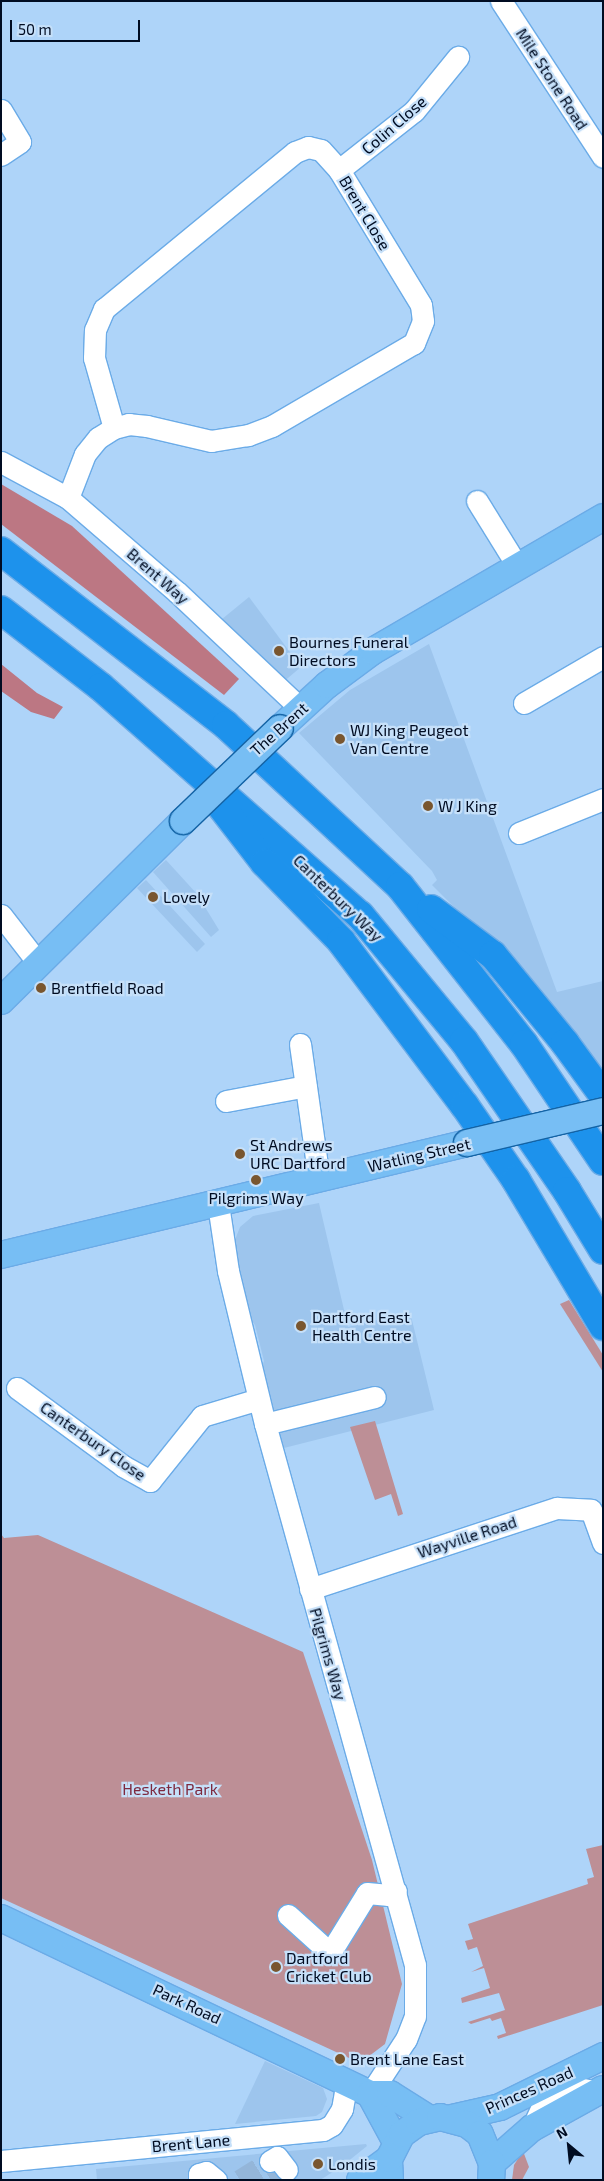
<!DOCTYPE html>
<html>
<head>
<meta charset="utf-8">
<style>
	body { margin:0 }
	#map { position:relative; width:604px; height:2181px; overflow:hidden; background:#aed4f9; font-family:"Exo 2",sans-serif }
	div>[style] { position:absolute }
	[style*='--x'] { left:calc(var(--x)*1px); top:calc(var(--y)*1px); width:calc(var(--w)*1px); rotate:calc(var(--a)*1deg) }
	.built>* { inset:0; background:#9dc5ed }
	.green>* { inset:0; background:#bd8f96 }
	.forest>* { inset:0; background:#bc7783 }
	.minor-tunnel>* { height:21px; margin-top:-10.5px; transform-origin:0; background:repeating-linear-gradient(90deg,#94b6d9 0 21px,transparent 0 32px) }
	.roads { filter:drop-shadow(1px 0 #6babe7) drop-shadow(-1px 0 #6babe7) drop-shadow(0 1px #6babe7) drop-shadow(0 -1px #6babe7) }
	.minor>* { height:21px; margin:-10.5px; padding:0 10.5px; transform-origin:10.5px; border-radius:10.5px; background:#fff }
	.major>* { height:26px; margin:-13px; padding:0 13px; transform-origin:13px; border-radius:13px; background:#77bef4 }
	.highway>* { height:28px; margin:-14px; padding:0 14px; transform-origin:14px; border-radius:14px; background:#1d92ec }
	.bridges { filter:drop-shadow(1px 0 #1363a5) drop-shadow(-1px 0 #1363a5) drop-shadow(0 1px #1363a5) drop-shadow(0 -1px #1363a5) }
	.major-bridge>* { height:26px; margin:-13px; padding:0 13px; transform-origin:13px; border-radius:13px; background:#77bef4 }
	.dots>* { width:14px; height:14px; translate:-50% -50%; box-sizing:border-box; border:2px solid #c6e0f9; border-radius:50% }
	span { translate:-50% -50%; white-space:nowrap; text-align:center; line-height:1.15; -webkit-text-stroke:4.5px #c6e0f9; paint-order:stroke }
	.street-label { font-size:16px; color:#000c22 }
	.poi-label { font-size:16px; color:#000c22 }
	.left { translate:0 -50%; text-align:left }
	.park-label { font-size:16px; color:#7d293f }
	.frame { position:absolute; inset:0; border:2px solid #000c22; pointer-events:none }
	.north { position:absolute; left:544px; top:2121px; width:50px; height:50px; -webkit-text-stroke:4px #c6e0f9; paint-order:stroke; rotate:332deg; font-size:14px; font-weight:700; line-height:20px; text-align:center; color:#000c22 }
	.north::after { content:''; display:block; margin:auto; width:18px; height:22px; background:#000c22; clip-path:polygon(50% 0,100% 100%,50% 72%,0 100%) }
	.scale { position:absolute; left:10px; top:20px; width:130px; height:22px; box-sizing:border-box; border:2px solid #000c22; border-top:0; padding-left:6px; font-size:15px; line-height:18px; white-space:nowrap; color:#000c22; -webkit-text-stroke:4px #c6e0f9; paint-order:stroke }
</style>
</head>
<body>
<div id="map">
	<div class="built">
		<i style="clip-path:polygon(249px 597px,301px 667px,282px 683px,216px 624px)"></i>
		<i style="clip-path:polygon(429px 644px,557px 992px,603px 981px,603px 1084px,468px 921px,432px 885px,437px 880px,432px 871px,299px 733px,350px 690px)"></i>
		<i style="clip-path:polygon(166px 860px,197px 894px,219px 930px,211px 937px,153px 872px)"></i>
		<i style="clip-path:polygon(146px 880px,205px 944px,197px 952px,137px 888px)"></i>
		<i style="clip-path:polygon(319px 1203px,348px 1327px,410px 1312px,434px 1410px,280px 1449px,261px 1371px,264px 1361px,255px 1325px,245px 1312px,233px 1245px,240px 1227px,253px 1216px)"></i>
		<i style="clip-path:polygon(265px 2061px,323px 2088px,327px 2099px,322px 2112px,316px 2116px,235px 2124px)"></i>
		<i style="clip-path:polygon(366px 2144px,367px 2146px,341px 2167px,320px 2180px,97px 2180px,96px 2169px)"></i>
	</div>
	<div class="green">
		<i style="clip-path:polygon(569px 1300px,603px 1355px,603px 1372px,560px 1304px)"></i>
		<i style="clip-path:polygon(375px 1421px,403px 1514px,398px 1516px,391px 1494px,375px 1500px,350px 1427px)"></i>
		<i style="clip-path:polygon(1px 1534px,4px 1538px,38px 1535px,303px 1652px,372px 1860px,402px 1984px,385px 2044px,360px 2063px,1px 1898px)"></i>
		<i style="clip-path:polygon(603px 1845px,603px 2005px,498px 2039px,497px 2036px,506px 2033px,501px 2018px,492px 2021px,490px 2018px,471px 2024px,468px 2022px,505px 2010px,499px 1993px,462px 2003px,461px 1998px,490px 1988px,484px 1968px,471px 1972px,483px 1966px,477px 1947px,468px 1950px,465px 1941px,473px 1939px,468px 1924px,588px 1884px,587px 1879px,594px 1877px,586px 1849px)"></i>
		<i style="clip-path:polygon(523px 2151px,529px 2167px,522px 2180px,512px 2180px,514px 2165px)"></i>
	</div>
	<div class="forest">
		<i style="clip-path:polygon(1px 484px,72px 526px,239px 679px,224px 695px,1px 524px)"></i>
		<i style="clip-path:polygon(1px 664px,37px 693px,63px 707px,54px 719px,31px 712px,1px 691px)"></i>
	</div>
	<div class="minor-tunnel">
		<i style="--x:240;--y:2180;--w:36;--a:-32"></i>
		<i style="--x:271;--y:2180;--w:9;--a:-32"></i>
	</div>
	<div class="roads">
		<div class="minor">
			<i style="--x:501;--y:1;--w:186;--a:56.8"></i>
			<i style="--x:1;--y:110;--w:37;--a:59"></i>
			<i style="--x:20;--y:142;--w:23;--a:146"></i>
			<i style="--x:339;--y:170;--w:95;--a:-38.2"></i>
			<i style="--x:414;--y:111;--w:70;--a:-50.8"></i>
			<i style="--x:1;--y:462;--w:76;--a:28.2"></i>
			<i style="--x:68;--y:498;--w:144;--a:40.8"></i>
			<i style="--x:177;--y:592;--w:170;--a:43.3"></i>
			<i style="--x:68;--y:498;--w:47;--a:-68.9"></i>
			<i style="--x:85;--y:454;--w:21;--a:-51"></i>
			<i style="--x:98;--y:438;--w:19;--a:-32"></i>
			<i style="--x:114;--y:428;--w:73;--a:-105.9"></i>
			<i style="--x:94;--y:358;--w:28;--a:-88"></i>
			<i style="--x:95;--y:330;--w:23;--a:-67"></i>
			<i style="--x:104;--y:309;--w:247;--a:-39.4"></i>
			<i style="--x:295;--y:152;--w:14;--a:-21"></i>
			<i style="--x:308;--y:147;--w:13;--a:13"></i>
			<i style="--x:321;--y:150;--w:27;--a:48"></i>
			<i style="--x:339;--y:170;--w:158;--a:58.7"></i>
			<i style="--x:421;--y:305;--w:16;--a:83"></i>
			<i style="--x:423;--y:321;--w:24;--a:112"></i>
			<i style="--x:414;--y:343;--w:164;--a:149.7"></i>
			<i style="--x:272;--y:426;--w:26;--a:159"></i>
			<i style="--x:248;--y:435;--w:37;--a:171"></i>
			<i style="--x:211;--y:441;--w:66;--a:-166.8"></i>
			<i style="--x:147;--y:426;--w:18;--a:-174"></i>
			<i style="--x:129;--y:424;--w:16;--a:165"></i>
			<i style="--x:477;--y:501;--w:78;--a:58.2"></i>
			<i style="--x:524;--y:703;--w:91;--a:-30.2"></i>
			<i style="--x:519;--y:833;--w:91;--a:-22"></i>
			<i style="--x:1;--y:915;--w:62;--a:52.2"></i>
			<i style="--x:300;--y:1044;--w:136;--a:82"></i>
			<i style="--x:226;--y:1101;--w:81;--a:-10.6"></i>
			<i style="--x:218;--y:1204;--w:68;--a:81.5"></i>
			<i style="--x:228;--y:1271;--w:157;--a:76.4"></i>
			<i style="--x:265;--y:1424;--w:561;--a:74.5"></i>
			<i style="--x:415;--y:1965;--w:51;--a:90"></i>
			<i style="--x:415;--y:2016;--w:25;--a:111"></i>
			<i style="--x:406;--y:2039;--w:66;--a:123.2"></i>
			<i style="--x:17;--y:1388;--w:132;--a:36.3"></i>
			<i style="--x:123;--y:1466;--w:31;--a:29"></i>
			<i style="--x:150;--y:1481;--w:83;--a:-51.3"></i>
			<i style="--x:202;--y:1416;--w:59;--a:-16.6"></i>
			<i style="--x:265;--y:1424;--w:113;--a:-13.8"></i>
			<i style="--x:310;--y:1589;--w:260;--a:-18.2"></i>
			<i style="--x:557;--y:1508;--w:34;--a:3"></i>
			<i style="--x:591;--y:1510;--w:35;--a:70"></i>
			<i style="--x:288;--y:1915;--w:57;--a:42.1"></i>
			<i style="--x:330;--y:1953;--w:70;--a:-58.3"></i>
			<i style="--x:367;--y:1893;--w:22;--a:5"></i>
			<i style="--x:389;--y:1895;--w:8;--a:-30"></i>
			<i style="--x:532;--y:2128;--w:26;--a:-65"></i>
			<i style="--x:543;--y:2104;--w:14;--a:-36"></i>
			<i style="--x:554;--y:2096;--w:21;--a:-25"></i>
			<i style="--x:573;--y:2087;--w:25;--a:11"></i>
			<i style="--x:1;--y:2161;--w:323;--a:-5.5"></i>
			<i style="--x:323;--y:2130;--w:10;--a:-29"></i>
			<i style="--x:332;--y:2125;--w:19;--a:-58"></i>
			<i style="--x:342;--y:2109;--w:28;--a:-80"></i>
			<i style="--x:270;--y:2161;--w:8;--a:-30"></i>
			<i style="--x:277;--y:2157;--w:16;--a:52"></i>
			<i style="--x:199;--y:2180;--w:6;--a:-90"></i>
			<i style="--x:199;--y:2174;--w:7;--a:-16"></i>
			<i style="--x:206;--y:2172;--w:13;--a:39"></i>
		</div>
		<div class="major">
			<i style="--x:280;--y:728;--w:64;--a:-42.5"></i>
			<i style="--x:327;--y:685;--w:57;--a:-36.5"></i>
			<i style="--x:373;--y:651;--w:266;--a:-30.2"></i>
			<i style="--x:1;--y:1001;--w:256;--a:-44.7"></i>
			<i style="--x:1;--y:1255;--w:479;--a:-13.5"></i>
			<i style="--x:1;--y:1918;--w:409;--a:25.5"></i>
			<i style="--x:370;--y:2094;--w:55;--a:61.6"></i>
			<i style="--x:370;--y:2094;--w:20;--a:0"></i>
			<i style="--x:390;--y:2094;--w:45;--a:32.3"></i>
			<i style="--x:452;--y:2118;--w:49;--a:-12.9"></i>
			<i style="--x:500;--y:2107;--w:115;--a:-26.3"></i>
			<i style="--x:492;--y:2163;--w:53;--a:-41.2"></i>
			<i style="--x:532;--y:2128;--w:81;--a:-28.8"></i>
			<i style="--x:360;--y:2180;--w:36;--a:-36"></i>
			<i style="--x:390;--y:2180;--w:21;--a:-93"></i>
			<i style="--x:389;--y:2159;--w:28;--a:-63"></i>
			<i style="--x:402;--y:2134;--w:21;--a:-35"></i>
			<i style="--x:419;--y:2122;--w:22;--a:-13"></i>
			<i style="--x:440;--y:2117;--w:28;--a:15"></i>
			<i style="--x:467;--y:2124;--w:16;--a:38"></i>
			<i style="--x:480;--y:2134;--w:31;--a:68"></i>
			<i style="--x:492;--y:2163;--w:17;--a:93"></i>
		</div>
		<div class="highway">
			<i style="--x:1;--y:551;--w:284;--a:37.7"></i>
			<i style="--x:226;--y:725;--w:237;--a:42.8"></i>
			<i style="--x:400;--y:886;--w:201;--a:51.9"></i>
			<i style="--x:524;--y:1044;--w:141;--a:56"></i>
			<i style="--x:1;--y:610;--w:126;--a:37.6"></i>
			<i style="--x:101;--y:687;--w:345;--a:41.4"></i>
			<i style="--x:360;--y:915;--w:163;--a:50.5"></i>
			<i style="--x:464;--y:1041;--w:182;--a:55.5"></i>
			<i style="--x:567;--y:1191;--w:69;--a:58.6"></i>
			<i style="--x:217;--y:801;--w:78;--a:52.3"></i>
			<i style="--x:265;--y:863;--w:109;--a:45.7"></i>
			<i style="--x:341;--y:941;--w:206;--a:53.1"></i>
			<i style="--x:465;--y:1106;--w:90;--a:55.4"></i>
			<i style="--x:516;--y:1180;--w:170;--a:59.2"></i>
			<i style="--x:431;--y:909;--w:77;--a:36.6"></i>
			<i style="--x:493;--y:955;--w:114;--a:50.7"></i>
			<i style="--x:565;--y:1043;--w:64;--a:53.8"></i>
		</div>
	</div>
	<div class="bridges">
		<div class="major-bridge">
			<i style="--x:183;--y:821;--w:134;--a:-43.8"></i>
			<i style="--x:467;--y:1143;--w:140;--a:-13.2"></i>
		</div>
	</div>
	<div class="dots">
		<i style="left:279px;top:651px;background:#79562f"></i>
		<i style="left:340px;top:739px;background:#79562f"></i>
		<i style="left:428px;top:806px;background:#79562f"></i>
		<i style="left:153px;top:897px;background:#79562f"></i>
		<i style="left:41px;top:988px;background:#79562f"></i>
		<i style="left:240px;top:1154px;background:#79562f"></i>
		<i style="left:256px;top:1180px;background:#79562f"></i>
		<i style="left:301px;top:1326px;background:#79562f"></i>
		<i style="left:276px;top:1967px;background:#79562f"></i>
		<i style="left:340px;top:2059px;background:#79562f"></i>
		<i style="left:318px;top:2164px;background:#79562f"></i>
	</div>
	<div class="street-label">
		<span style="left:552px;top:79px;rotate:57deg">Mile Stone Road</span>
		<span style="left:394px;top:125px;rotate:-41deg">Colin Close</span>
		<span style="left:365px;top:213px;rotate:59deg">Brent Close</span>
		<span style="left:158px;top:576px;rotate:41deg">Brent Way</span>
		<span style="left:279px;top:729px;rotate:-42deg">The Brent</span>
		<span style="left:338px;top:898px;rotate:44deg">Canterbury Way</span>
		<span style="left:419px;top:1155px;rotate:-13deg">Watling Street</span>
		<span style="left:93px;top:1441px;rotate:35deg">Canterbury Close</span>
		<span style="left:467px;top:1537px;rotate:-18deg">Wayville Road</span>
		<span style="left:328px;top:1654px;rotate:74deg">Pilgrims Way</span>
		<span style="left:187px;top:2004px;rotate:25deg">Park Road</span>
		<span style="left:529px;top:2090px;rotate:-24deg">Princes Road</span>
		<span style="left:191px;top:2143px;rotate:-5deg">Brent Lane</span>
	</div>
	<div class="poi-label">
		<span class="left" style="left:289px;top:651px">Bournes Funeral<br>Directors</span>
		<span class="left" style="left:350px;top:739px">WJ King Peugeot<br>Van Centre</span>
		<span class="left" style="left:438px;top:806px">W J King</span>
		<span class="left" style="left:163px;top:897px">Lovely</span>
		<span class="left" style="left:51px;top:988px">Brentfield Road</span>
		<span class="left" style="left:250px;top:1154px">St Andrews<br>URC Dartford</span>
		<span style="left:256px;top:1198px">Pilgrims Way</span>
		<span class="left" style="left:312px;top:1326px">Dartford East<br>Health Centre</span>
		<span class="left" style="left:286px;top:1967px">Dartford<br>Cricket Club</span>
		<span class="left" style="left:350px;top:2059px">Brent Lane East</span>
		<span class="left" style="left:328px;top:2164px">Londis</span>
	</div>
	<div class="park-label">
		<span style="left:170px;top:1789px">Hesketh Park</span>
	</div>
	<div class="frame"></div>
	<div class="north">N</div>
	<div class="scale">50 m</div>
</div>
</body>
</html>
